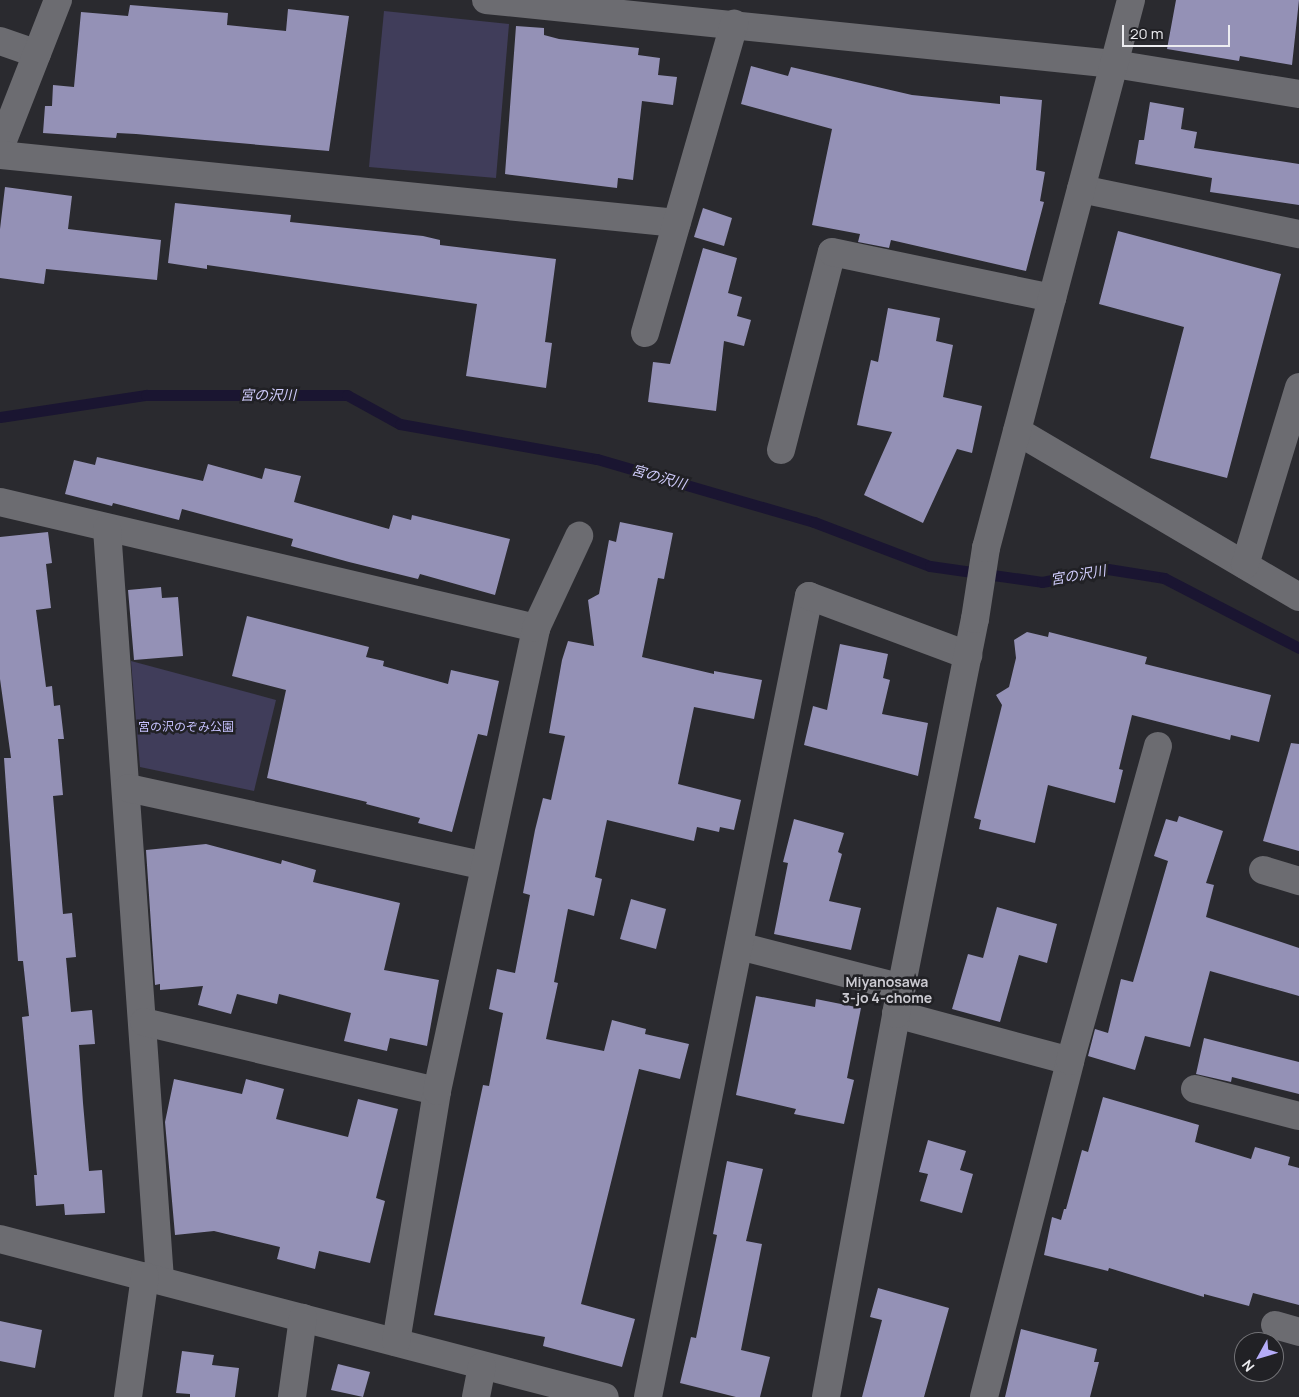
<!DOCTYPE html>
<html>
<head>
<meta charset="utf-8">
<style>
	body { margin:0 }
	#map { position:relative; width:1299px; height:1397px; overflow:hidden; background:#2a2a2f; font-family:Manrope,"Noto Sans JP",sans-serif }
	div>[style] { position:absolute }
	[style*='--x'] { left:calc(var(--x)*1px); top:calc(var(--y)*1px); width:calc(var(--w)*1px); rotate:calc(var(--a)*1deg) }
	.green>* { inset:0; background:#403d5a }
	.stream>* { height:11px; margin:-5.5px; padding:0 5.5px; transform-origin:5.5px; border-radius:5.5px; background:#1a1531 }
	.building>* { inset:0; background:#9491b6 }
	.minor>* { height:28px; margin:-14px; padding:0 14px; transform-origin:14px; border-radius:14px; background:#6c6c71 }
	span { translate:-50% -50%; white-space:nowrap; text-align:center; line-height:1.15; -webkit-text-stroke:5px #212125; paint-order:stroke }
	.park-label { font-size:12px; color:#c5c0fc }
	.water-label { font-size:14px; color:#d0ccfc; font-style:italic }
	.neighbourhood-label { font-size:14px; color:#cbcad1; font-weight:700 }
	.north { position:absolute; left:1234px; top:1332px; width:50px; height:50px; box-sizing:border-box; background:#212125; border:1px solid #737377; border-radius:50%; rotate:231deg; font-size:14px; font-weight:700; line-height:20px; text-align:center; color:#ededf1 }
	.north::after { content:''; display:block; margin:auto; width:18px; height:22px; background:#b5acf8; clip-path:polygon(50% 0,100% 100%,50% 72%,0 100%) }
	.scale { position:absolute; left:1122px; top:25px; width:108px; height:22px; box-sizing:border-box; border:2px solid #ededf1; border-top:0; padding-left:6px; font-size:15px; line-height:18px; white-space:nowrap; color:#ededf1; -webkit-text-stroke:4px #212125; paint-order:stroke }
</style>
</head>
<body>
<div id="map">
	<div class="green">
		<i style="clip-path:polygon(384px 11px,509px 24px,496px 178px,369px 167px)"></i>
		<i style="clip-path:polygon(131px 661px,276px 700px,254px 791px,140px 767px)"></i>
	</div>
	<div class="stream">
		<i style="--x:0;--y:417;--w:148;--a:-8.6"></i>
		<i style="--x:146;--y:395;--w:201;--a:0"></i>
		<i style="--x:347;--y:395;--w:60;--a:28.7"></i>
		<i style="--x:400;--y:424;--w:200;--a:10.1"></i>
		<i style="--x:597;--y:459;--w:226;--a:16.2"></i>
		<i style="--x:814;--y:522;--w:124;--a:20.8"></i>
		<i style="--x:930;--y:566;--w:113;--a:8.1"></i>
		<i style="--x:1042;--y:582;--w:67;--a:-11.1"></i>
		<i style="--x:1108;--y:569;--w:57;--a:9.1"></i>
		<i style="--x:1164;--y:578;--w:152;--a:27.4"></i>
	</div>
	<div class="building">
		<i style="clip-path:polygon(1176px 0,1299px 0,1292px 65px,1240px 56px,1239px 61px,1167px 49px)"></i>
		<i style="clip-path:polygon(130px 5px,228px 13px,227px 25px,286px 31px,288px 9px,349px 16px,329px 151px,136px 134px,117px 133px,116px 138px,43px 133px,45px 106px,52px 106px,53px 85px,74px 87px,81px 12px,128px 16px)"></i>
		<i style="clip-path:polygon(516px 26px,544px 28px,544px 35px,559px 39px,639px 48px,638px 55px,660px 58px,658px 75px,677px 77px,673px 105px,642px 101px,633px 180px,618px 178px,617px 188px,505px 174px)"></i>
		<i style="clip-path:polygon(751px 66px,788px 76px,791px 67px,912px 95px,1000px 104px,1000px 96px,1042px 100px,1036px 170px,1045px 172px,1040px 201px,1044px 202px,1026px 271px,891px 240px,889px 248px,858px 242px,860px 234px,812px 225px,832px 129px,741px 104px)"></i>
		<i style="clip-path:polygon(1150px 102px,1184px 108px,1181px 129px,1197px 132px,1194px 148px,1299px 164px,1299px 205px,1210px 192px,1212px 178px,1135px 164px,1139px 140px,1144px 140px)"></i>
		<i style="clip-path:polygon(5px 187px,72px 196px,68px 229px,161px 240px,157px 280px,46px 269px,44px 284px,0 278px,0 229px)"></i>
		<i style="clip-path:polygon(175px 203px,291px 215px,290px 222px,423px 236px,440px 240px,440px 245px,556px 259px,545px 342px,552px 343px,546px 388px,466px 376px,477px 304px,207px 265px,207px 269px,168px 263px)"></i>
		<i style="clip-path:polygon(703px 208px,732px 218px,724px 246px,694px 237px)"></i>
		<i style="clip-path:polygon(1118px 231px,1281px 274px,1227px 478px,1150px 458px,1184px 327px,1099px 304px)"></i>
		<i style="clip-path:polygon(703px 248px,737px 258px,728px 293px,742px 297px,737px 316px,751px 320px,744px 346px,724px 341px,716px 411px,648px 402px,653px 362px,670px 364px)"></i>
		<i style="clip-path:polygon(888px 308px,940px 318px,936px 341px,953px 345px,943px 397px,982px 406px,972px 453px,957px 449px,923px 523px,864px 495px,892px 432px,857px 425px,871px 360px,878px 362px)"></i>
		<i style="clip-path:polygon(97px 457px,203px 481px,208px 464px,262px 479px,265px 468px,301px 476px,294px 502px,389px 529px,393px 515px,411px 520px,412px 515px,510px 539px,495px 595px,420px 574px,418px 579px,349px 562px,291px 546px,293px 539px,182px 509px,179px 520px,113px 503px,112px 506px,65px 494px,74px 460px,95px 465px)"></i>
		<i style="clip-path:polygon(620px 522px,673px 533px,664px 579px,658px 578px,642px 657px,714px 674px,714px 671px,762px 680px,754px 719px,694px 707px,678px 784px,741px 800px,734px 830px,720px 827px,719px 832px,697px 827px,694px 841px,607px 820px,595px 877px,602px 879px,594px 916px,568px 909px,554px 982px,558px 983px,546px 1039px,604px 1051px,612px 1020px,646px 1029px,645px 1034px,689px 1044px,680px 1079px,639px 1069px,581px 1304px,635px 1319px,622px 1367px,543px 1346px,545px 1337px,434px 1315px,483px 1085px,489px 1086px,503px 1013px,489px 1009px,497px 969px,515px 973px,530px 895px,523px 893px,535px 830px,543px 798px,551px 800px,565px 736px,549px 733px,562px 660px,568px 641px,594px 646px,588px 600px,599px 594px,609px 540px,616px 542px)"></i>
		<i style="clip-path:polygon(48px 532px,52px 563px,46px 564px,51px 608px,36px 610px,46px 687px,52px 686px,54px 706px,60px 705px,64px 739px,58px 739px,63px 795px,53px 796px,63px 914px,72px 913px,76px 957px,66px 958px,71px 1012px,92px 1010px,95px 1044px,79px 1045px,83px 1103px,89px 1171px,102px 1170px,105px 1213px,65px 1215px,64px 1204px,36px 1206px,34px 1175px,37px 1175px,22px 1017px,29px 1016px,23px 961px,18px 961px,4px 758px,11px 758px,0 679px,0 537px)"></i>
		<i style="clip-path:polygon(161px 587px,162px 598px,178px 597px,183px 656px,134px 660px,128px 590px)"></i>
		<i style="clip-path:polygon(247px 616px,369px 647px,366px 657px,384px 661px,383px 666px,448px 684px,451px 670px,499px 681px,487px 736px,478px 734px,452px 832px,418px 823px,420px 818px,366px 804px,367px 802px,267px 778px,286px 690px,232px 676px)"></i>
		<i style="clip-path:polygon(1027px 632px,1048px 637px,1049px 632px,1147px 657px,1145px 664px,1271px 695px,1259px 742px,1231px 735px,1230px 740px,1132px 715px,1119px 769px,1123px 770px,1115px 803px,1048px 785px,1035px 843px,979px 829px,981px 820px,974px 818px,1002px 705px,996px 695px,1009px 687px,1016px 658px,1014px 640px)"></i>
		<i style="clip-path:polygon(840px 644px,888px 654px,883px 678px,890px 680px,882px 714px,928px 723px,918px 776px,804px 745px,813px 706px,827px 710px)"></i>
		<i style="clip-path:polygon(1291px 743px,1299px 744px,1299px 851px,1263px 841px)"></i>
		<i style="clip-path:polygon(1179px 816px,1223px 831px,1206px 883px,1214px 885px,1206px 917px,1299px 948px,1299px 996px,1210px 971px,1190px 1047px,1145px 1036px,1135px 1070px,1088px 1056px,1095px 1029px,1108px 1033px,1121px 979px,1133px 982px,1168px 861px,1154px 856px,1166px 819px,1177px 822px)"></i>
		<i style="clip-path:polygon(794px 819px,844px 833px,838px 852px,842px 854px,829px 901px,861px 908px,851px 950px,774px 934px,788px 863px,783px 862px)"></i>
		<i style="clip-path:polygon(206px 844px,281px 864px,282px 860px,316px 870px,313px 882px,400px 903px,384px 970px,439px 980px,427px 1046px,390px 1038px,387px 1051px,344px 1041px,351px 1013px,279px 994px,277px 1004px,237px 994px,231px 1014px,198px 1005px,203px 986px,160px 990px,160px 984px,155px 985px,146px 850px)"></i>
		<i style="clip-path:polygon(631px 899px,666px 909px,656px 949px,620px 939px)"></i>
		<i style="clip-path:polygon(997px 907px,1057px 924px,1047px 963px,1019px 955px,1000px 1022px,952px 1009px,968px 954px,983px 958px)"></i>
		<i style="clip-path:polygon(756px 996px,815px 1007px,816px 999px,861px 1008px,847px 1078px,854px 1080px,844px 1124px,794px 1114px,796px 1109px,736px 1095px)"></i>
		<i style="clip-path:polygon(1204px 1038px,1299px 1062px,1299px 1094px,1232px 1077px,1231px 1082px,1196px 1074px)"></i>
		<i style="clip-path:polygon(174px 1079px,242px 1094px,246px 1079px,284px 1089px,276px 1119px,348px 1137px,358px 1099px,398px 1109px,376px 1198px,385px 1201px,370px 1263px,319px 1251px,315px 1269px,277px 1259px,280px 1247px,214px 1231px,175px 1235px,165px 1122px)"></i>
		<i style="clip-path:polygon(1103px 1097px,1199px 1125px,1195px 1142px,1251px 1159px,1255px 1147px,1290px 1157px,1288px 1165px,1299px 1168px,1299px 1305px,1253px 1293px,1249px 1306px,1204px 1294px,1204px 1297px,1109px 1268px,1108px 1271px,1044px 1255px,1052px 1217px,1061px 1220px,1064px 1209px,1066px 1209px,1082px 1150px,1088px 1152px)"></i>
		<i style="clip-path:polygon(928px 1140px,966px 1151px,960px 1170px,973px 1174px,962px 1213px,920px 1201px,928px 1174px,919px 1172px)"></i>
		<i style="clip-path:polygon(727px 1161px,763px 1169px,746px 1241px,762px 1244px,741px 1350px,770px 1357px,760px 1397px,736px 1397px,680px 1383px,691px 1337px,696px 1338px,717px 1235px,713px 1234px)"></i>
		<i style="clip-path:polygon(878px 1288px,949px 1308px,924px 1397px,862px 1397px,882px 1320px,870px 1317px)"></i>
		<i style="clip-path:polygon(0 1321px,42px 1330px,35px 1368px,0 1361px)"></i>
		<i style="clip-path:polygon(1021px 1329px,1097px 1349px,1094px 1362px,1099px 1362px,1090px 1397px,1005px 1397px)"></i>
		<i style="clip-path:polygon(182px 1351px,214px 1355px,212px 1365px,239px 1368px,235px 1397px,190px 1397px,190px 1394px,176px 1393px)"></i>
		<i style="clip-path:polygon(338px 1364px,370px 1372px,363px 1397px,331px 1390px)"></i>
	</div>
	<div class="minor">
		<i style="--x:486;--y:0;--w:631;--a:5.82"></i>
		<i style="--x:1114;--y:64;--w:187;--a:9.2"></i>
		<i style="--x:0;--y:41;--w:39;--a:19"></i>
		<i style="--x:0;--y:148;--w:159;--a:-68.6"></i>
		<i style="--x:0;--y:155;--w:680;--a:5.74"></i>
		<i style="--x:1081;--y:189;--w:223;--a:11.7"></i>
		<i style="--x:645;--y:333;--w:322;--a:-73.9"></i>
		<i style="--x:1017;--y:431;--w:327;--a:30.5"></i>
		<i style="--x:781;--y:450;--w:204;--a:-75.6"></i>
		<i style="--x:832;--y:252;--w:225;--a:11.8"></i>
		<i style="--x:0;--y:502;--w:551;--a:13.23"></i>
		<i style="--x:107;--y:529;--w:753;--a:85.96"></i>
		<i style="--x:1245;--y:565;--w:186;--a:-73.1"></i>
		<i style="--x:128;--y:788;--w:365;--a:12.3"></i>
		<i style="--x:1263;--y:870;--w:38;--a:17"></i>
		<i style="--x:739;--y:946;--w:168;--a:14.4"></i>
		<i style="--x:896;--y:1014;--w:180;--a:15.1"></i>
		<i style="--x:144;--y:1022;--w:301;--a:13.3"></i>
		<i style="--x:1195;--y:1089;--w:107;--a:14.6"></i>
		<i style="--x:0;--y:1239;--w:625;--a:14.64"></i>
		<i style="--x:1275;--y:1325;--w:25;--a:16"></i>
		<i style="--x:396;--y:1342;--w:254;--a:-80.7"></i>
		<i style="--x:437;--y:1091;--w:473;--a:-77.9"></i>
		<i style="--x:536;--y:628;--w:102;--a:-64.9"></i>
		<i style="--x:128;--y:1397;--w:122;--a:-82"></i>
		<i style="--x:292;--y:1397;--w:80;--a:-82.1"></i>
		<i style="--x:476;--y:1397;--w:31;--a:-79"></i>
		<i style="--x:648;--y:1397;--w:817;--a:-78.64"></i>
		<i style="--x:809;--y:596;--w:170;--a:20.4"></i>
		<i style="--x:826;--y:1397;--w:389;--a:-79.6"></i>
		<i style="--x:896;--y:1014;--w:403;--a:-78.7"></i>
		<i style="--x:975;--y:619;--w:72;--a:-81.2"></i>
		<i style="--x:986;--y:548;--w:567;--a:-75.18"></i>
		<i style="--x:984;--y:1397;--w:347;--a:-75.6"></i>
		<i style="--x:1070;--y:1061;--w:327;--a:-74.4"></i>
	</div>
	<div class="park-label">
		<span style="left:186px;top:727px">宮の沢のぞみ公園</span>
	</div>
	<div class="water-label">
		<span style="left:268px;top:395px">宮の沢川</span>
		<span style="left:659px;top:477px;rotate:16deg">宮の沢川</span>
		<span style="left:1078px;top:575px;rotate:-10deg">宮の沢川</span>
	</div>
	<div class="neighbourhood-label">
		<span style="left:887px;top:990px">Miyanosawa<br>3-jo 4-chome</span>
	</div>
	<div class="north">N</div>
	<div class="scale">20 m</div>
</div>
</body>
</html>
